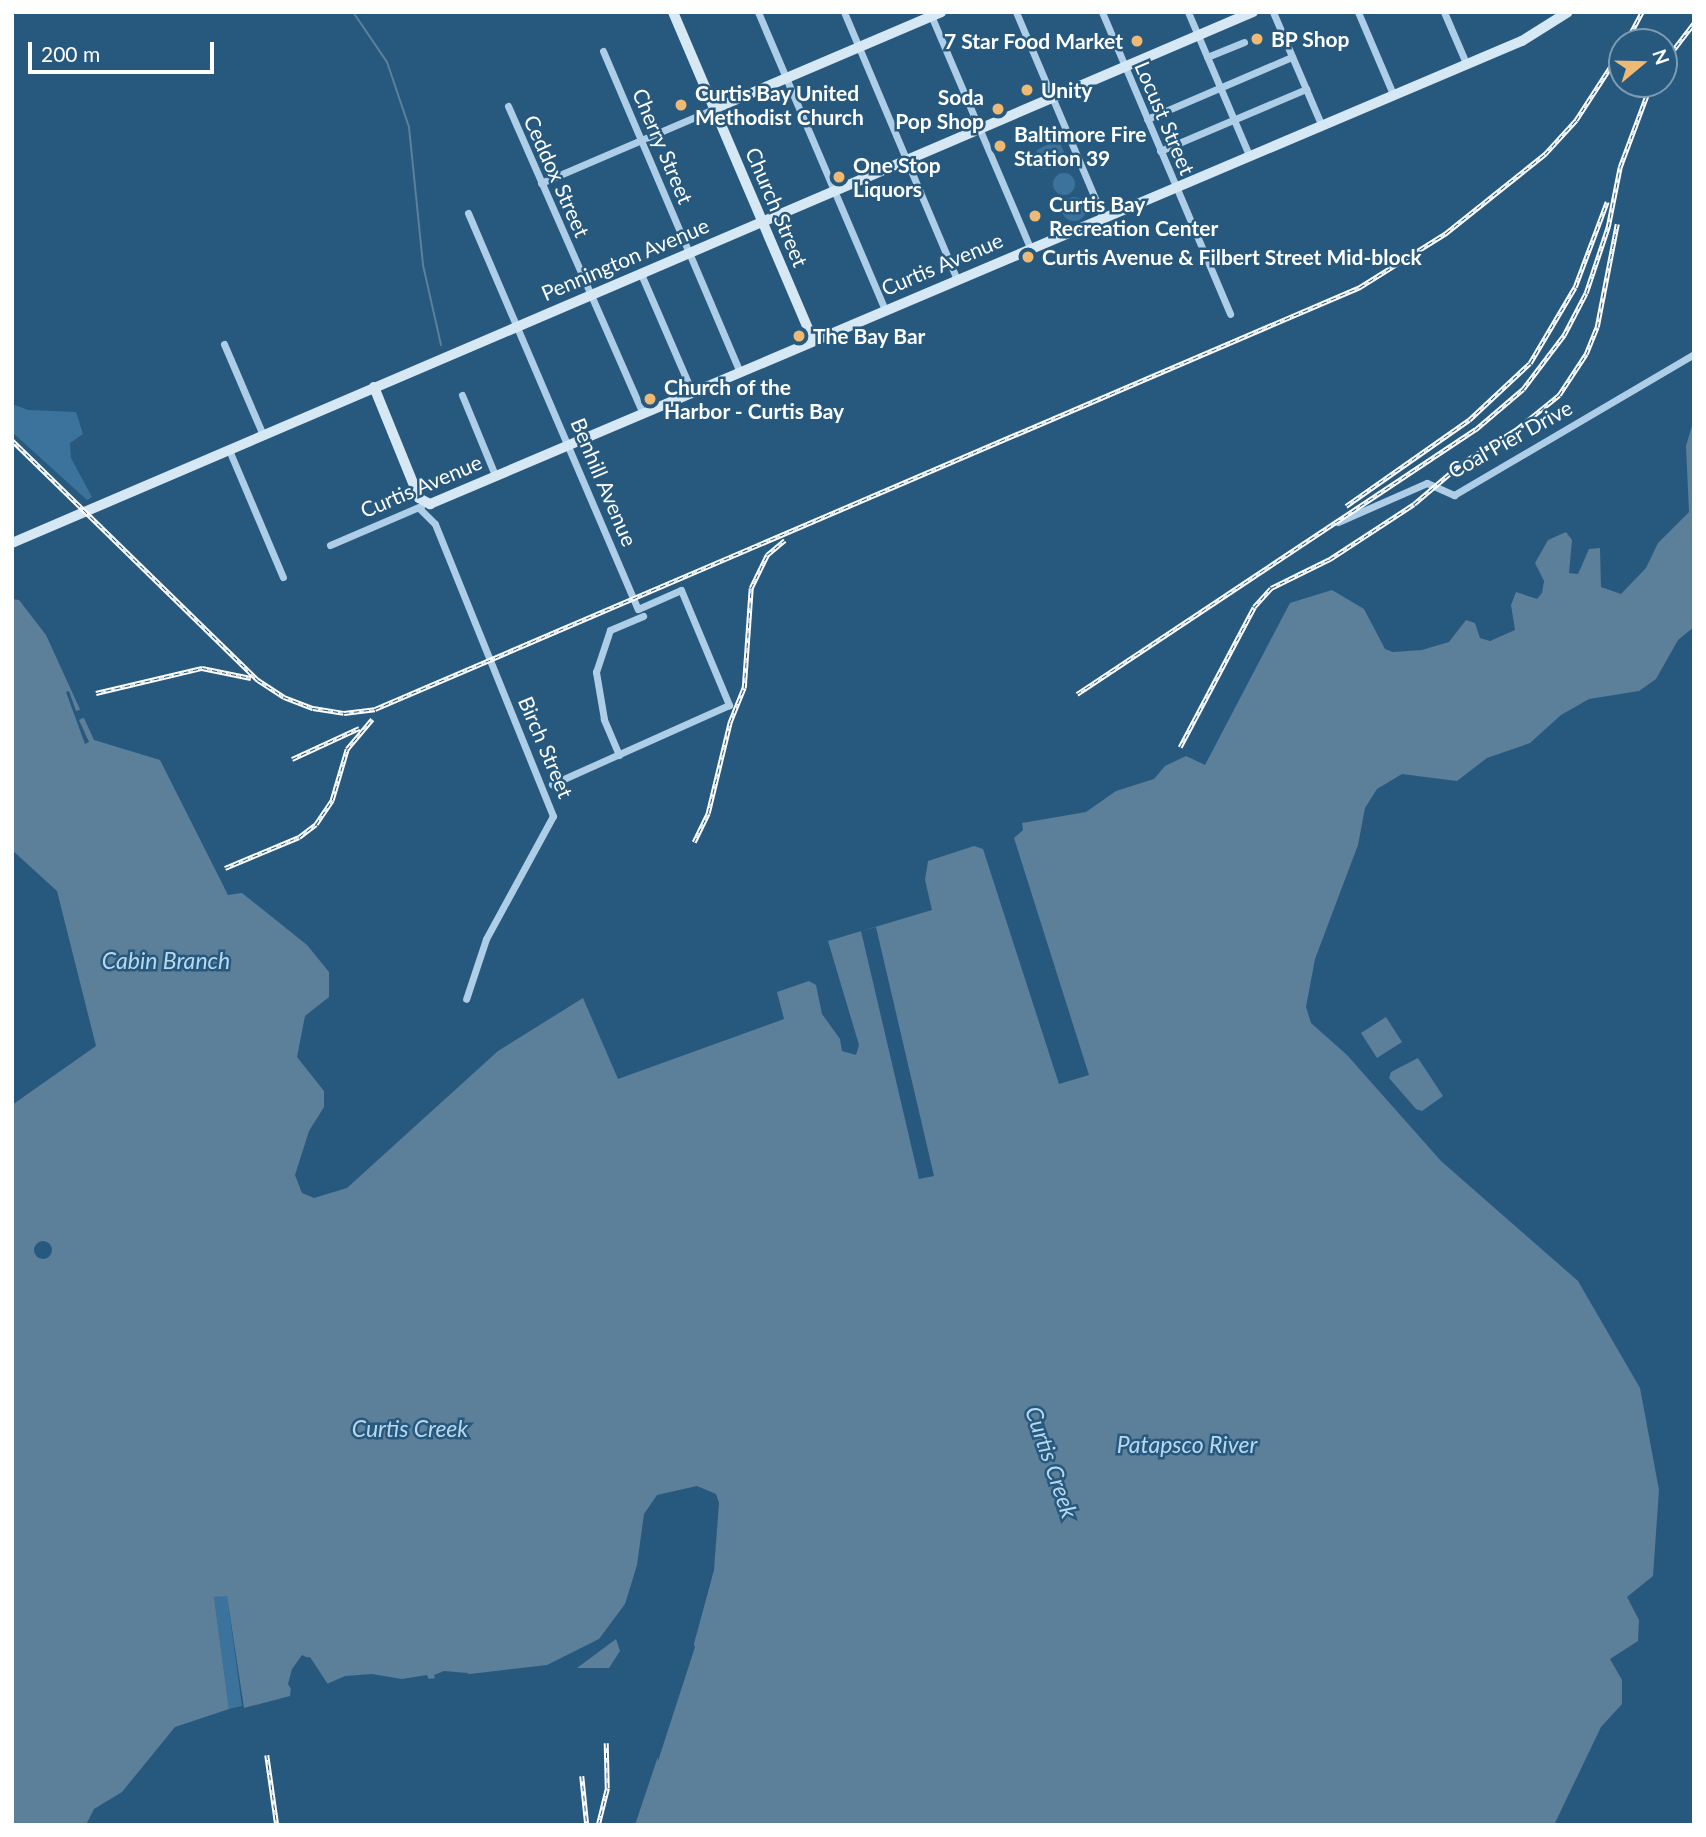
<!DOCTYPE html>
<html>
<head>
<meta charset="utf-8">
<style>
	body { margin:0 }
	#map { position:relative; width:1706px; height:1837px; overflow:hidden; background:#27597f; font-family:Lato,sans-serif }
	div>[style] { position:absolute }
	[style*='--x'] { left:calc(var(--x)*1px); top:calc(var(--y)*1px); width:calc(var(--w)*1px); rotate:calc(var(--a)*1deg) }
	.green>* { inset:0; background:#3b739d }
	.round { border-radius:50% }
	.water>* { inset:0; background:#5c7f9a }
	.pier>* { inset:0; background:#27597f }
	.stream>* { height:2px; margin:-1px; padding:0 1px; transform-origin:1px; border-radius:1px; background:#5c7f9a }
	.street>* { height:7px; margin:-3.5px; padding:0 3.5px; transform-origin:3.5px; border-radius:3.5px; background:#adcee6 }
	.secondary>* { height:10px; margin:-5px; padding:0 5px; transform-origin:5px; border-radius:5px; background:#d7e8f5 }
	.rail>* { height:4.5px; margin-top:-2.25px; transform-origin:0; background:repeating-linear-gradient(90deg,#27597f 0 5px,#fff 0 10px); box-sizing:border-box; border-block:2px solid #fff }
	.dots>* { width:19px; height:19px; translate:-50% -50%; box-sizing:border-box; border:4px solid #27597f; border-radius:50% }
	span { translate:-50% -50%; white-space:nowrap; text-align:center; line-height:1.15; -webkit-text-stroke:5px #27597f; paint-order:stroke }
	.poi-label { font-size:21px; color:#fff; font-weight:700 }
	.left { translate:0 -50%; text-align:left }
	.right { translate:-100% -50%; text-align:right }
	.street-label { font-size:21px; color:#fff }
	.water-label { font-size:23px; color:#b9d8ed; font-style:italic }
	.frame { position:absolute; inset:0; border:14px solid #fff; pointer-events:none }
	.north { position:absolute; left:1608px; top:28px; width:70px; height:70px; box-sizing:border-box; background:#27597f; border:2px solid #7d9bb2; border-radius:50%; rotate:71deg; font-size:19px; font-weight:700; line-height:28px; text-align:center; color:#fff }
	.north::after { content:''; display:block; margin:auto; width:24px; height:32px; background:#eeba73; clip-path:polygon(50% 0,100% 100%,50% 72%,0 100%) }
	.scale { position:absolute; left:28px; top:42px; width:186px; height:32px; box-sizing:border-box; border:4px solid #fff; border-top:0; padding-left:9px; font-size:21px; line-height:24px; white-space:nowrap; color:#fff; -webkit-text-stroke:5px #27597f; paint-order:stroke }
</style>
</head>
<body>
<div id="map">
	<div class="green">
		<i style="clip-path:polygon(1058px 139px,1070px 165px,1043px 169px,1036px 161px,1037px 150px)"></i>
		<i class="round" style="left:1053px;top:173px;width:22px;height:22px"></i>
		<i class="round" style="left:1062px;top:197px;width:24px;height:24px"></i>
		<i style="clip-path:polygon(12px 404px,28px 410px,76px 412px,83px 434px,70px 443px,71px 458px,92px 497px,87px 500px,12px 432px)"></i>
		<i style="clip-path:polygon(227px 1595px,242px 1706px,229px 1709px,214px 1597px)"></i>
	</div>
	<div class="water">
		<i style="clip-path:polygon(1694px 419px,1694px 627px,1678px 640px,1656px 679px,1639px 691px,1589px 699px,1561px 715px,1530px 743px,1487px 758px,1457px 781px,1402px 774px,1377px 789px,1365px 808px,1358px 845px,1315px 959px,1306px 1007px,1311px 1023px,1347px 1055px,1441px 1161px,1578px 1281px,1640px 1388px,1659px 1490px,1653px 1576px,1627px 1597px,1639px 1620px,1638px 1641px,1610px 1659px,1622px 1680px,1622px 1704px,1601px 1727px,1554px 1825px,635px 1825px,686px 1673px,714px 1570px,719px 1503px,716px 1494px,697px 1486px,657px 1495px,644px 1514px,637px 1565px,625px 1604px,599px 1639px,547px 1665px,411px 1681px,363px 1677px,329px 1686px,310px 1657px,304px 1658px,292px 1679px,290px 1696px,244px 1708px,227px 1596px,214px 1597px,229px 1709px,175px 1727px,122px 1792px,94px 1809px,86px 1825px,12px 1825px,12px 1105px,96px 1046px,57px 891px,12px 850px,12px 599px,19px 600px,46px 635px,94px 740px,160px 760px,228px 895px,242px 893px,307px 945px,329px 972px,329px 997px,305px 1016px,297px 1057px,324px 1091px,324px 1107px,309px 1131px,295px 1175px,302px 1193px,314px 1198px,347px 1188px,498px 1051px,583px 998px,618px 1079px,784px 1019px,777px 992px,809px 981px,816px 985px,822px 1014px,840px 1039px,842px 1051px,856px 1055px,859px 1045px,828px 941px,932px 910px,925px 880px,928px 861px,974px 846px,983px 849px,1059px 1084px,1089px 1075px,1014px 838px,1023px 830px,1022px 823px,1086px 812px,1116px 791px,1154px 779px,1165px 766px,1186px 756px,1205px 765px,1290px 603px,1332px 590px,1364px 609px,1385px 649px,1393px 652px,1422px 650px,1449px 642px,1466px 620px,1475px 623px,1480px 638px,1490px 641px,1515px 630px,1511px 605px,1516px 592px,1537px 599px,1542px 593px,1544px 581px,1535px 563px,1548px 540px,1566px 532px,1572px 540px,1569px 573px,1578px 574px,1589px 549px,1600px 548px,1601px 587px,1621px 594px,1646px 568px,1658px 543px,1689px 512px,1686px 446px)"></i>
		<i style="clip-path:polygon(1386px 1017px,1402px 1042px,1377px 1058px,1361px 1033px)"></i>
		<i style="clip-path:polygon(1418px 1058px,1443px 1096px,1422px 1111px,1416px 1109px,1389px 1078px,1391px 1072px)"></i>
		<i style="clip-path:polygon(616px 1639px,620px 1651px,609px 1668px,577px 1668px)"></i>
	</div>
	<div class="pier">
		<i style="clip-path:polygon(69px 691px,76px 711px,82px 709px,85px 717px,79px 720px,89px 742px,85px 744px,66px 692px)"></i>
		<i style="clip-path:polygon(876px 927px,934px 1176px,919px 1179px,861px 931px)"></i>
		<i class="round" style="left:34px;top:1241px;width:18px;height:18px"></i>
		<i style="clip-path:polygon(692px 1642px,695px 1647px,658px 1761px,657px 1753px)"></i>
		<i style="clip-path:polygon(302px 1655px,308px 1658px,291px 1689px,288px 1684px,292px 1669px)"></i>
		<i style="clip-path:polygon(444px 1671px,468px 1673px,470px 1677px,436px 1681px,434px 1675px)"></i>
		<i style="clip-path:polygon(372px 1674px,402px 1679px,427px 1675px,430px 1682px,363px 1679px,331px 1689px,327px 1684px,345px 1676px)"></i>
	</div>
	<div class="stream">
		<i style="--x:353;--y:12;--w:60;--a:55.8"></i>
		<i style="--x:387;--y:62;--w:69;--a:71.3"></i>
		<i style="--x:409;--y:127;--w:139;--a:84.2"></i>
		<i style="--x:423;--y:265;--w:82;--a:77.3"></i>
	</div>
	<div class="street">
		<i style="--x:758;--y:12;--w:324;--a:66.9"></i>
		<i style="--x:844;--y:12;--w:290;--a:67.1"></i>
		<i style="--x:1016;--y:12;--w:223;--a:67"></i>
		<i style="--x:1102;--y:12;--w:328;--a:67"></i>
		<i style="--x:1188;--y:12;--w:155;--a:66.9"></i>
		<i style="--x:1273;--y:12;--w:122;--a:66.8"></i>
		<i style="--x:1358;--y:12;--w:89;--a:66.9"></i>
		<i style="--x:1444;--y:12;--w:56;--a:66.7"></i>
		<i style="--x:930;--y:13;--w:255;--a:66.9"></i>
		<i style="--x:603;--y:51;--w:349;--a:66.9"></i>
		<i style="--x:1207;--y:57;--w:40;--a:-22"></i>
		<i style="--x:508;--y:106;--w:335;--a:66.3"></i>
		<i style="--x:1147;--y:119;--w:158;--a:-23.2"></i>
		<i style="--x:1160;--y:151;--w:159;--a:-23"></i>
		<i style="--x:541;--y:183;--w:188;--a:-23.2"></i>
		<i style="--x:468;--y:213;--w:431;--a:66.8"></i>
		<i style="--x:638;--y:609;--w:47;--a:-23.8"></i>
		<i style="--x:681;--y:590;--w:125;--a:67.3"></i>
		<i style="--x:729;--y:705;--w:194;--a:155.9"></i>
		<i style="--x:641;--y:274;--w:129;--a:66.6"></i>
		<i style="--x:224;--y:344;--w:99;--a:66.8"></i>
		<i style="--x:462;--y:395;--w:87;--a:67.6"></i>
		<i style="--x:229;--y:450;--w:138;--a:67"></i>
		<i style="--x:420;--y:509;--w:21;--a:45"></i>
		<i style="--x:435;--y:524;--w:315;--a:68"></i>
		<i style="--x:553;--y:816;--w:140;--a:118.6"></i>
		<i style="--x:486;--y:939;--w:63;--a:108.4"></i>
		<i style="--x:1338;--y:522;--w:97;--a:-23.7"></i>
		<i style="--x:1427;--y:483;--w:30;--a:24"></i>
		<i style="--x:1454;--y:495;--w:278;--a:-30.4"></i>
		<i style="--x:330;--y:545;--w:99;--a:-23.2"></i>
		<i style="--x:619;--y:755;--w:39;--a:-113"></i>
		<i style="--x:604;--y:719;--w:48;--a:-99.7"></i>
		<i style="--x:596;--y:672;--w:44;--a:-71.6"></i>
		<i style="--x:610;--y:630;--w:36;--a:-23"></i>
	</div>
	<div class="secondary">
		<i style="--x:673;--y:12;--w:357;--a:66.9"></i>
		<i style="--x:714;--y:109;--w:247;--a:-23.1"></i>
		<i style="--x:374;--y:387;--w:120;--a:67.9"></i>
		<i style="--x:419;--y:498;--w:13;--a:29"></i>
		<i style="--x:430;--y:504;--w:1186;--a:-22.98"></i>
		<i style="--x:1522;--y:41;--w:54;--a:-32.2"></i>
		<i style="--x:12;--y:543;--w:1350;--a:-23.17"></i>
	</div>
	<div class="rail">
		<i style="--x:1626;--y:42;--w:34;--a:-62"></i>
		<i style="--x:1664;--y:62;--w:49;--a:-52.4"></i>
		<i style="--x:12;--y:440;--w:344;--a:44.3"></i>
		<i style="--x:258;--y:680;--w:31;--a:33"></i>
		<i style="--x:284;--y:697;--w:31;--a:21"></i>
		<i style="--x:313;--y:708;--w:31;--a:9"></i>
		<i style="--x:344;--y:713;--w:31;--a:-7"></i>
		<i style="--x:375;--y:709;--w:1072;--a:-23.19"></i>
		<i style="--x:1360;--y:287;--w:102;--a:-32.1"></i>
		<i style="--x:1446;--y:233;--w:127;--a:-38.6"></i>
		<i style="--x:1545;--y:154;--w:46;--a:-47.6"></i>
		<i style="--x:1576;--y:120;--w:85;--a:-57.1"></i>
		<i style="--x:1346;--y:506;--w:150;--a:-35"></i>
		<i style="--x:1469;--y:420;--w:83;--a:-43.1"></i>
		<i style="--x:1530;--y:363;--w:88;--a:-59.4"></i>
		<i style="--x:1575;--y:287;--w:91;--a:-69.4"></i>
		<i style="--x:96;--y:693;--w:109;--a:-13.3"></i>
		<i style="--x:202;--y:668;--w:50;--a:11.5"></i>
		<i style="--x:1077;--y:694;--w:478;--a:-33.6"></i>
		<i style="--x:1475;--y:430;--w:63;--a:-40.5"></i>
		<i style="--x:1523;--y:389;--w:68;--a:-52.8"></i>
		<i style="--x:1564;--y:335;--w:47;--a:-62.4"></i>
		<i style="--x:1586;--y:293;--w:70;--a:-71.6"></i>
		<i style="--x:1608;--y:227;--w:61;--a:-78.7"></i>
		<i style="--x:1620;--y:167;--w:89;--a:-69.5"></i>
		<i style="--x:1180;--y:747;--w:158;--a:-62.1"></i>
		<i style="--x:1254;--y:607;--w:25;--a:-48"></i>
		<i style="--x:1271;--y:588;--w:66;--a:-26.2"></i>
		<i style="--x:1330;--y:559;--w:100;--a:-33.2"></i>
		<i style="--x:1414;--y:504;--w:63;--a:-40.5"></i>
		<i style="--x:1462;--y:463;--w:65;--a:-31.7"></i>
		<i style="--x:1517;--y:429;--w:54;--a:-39"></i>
		<i style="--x:1559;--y:395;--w:49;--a:-56.6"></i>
		<i style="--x:1586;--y:354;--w:29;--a:-68"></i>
		<i style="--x:1597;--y:327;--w:105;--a:-79"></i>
		<i style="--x:292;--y:759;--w:74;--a:-24.8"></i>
		<i style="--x:694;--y:842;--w:32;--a:-64"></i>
		<i style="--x:708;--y:813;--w:94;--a:-76.4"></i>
		<i style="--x:730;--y:722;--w:37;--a:-68"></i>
		<i style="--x:744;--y:688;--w:100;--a:-86"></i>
		<i style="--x:751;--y:588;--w:37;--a:-64"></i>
		<i style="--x:767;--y:555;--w:23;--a:-40"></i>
		<i style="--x:225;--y:868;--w:80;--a:-22.7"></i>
		<i style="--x:299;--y:837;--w:21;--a:-37"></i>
		<i style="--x:316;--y:824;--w:29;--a:-56"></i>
		<i style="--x:332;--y:800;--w:53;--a:-73.6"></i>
		<i style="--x:347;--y:749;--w:39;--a:-50"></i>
		<i style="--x:267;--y:1755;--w:71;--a:81.9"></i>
		<i style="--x:582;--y:1776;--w:49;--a:84.2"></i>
		<i style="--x:598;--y:1825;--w:38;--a:-76"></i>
		<i style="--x:607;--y:1788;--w:45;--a:-91.3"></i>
	</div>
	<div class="dots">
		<i style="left:1257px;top:39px;background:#eeba73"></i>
		<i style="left:1137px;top:41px;background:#eeba73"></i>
		<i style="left:1027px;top:90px;background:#eeba73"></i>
		<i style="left:681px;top:105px;background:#eeba73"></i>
		<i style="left:998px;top:109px;background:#eeba73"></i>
		<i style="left:1000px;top:146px;background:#eeba73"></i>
		<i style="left:839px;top:177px;background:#eeba73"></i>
		<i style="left:1035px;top:216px;background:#eeba73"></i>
		<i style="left:1028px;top:257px;background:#eeba73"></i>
		<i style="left:799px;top:336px;background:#eeba73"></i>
		<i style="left:650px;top:399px;background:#eeba73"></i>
	</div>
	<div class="poi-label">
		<span class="left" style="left:1271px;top:39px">BP Shop</span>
		<span class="right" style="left:1123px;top:41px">7 Star Food Market</span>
		<span class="left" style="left:1041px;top:90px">Unity</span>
		<span class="left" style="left:695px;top:105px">Curtis Bay United<br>Methodist Church</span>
		<span class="right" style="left:984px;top:109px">Soda<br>Pop Shop</span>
		<span class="left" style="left:1014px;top:146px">Baltimore Fire<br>Station 39</span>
		<span class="left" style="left:853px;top:177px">One Stop<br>Liquors</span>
		<span class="left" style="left:1049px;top:216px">Curtis Bay<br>Recreation Center</span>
		<span class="left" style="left:1042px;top:257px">Curtis Avenue &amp; Filbert Street Mid-block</span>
		<span class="left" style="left:813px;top:336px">The Bay Bar</span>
		<span class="left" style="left:664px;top:399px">Church of the<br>Harbor - Curtis Bay</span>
	</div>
	<div class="street-label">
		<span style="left:1165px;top:118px;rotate:67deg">Locust Street</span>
		<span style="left:663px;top:146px;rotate:67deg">Cherry Street</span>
		<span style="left:557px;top:176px;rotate:66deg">Ceddox Street</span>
		<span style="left:777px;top:207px;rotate:67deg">Church Street</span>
		<span style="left:625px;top:259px;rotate:-23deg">Pennington Avenue</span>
		<span style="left:942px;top:264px;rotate:-23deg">Curtis Avenue</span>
		<span style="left:1510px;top:439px;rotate:-29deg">Coal Pier Drive</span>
		<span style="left:604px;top:482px;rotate:67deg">Benhill Avenue</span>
		<span style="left:421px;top:486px;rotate:-23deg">Curtis Avenue</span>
		<span style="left:546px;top:747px;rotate:67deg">Birch Street</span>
	</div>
	<div class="water-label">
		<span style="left:166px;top:960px">Cabin Branch</span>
		<span style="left:410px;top:1428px">Curtis Creek</span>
		<span style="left:1187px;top:1444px">Patapsco River</span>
		<span style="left:1052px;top:1462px;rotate:71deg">Curtis Creek</span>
	</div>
	<div class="frame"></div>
	<div class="north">N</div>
	<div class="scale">200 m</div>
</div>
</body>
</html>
